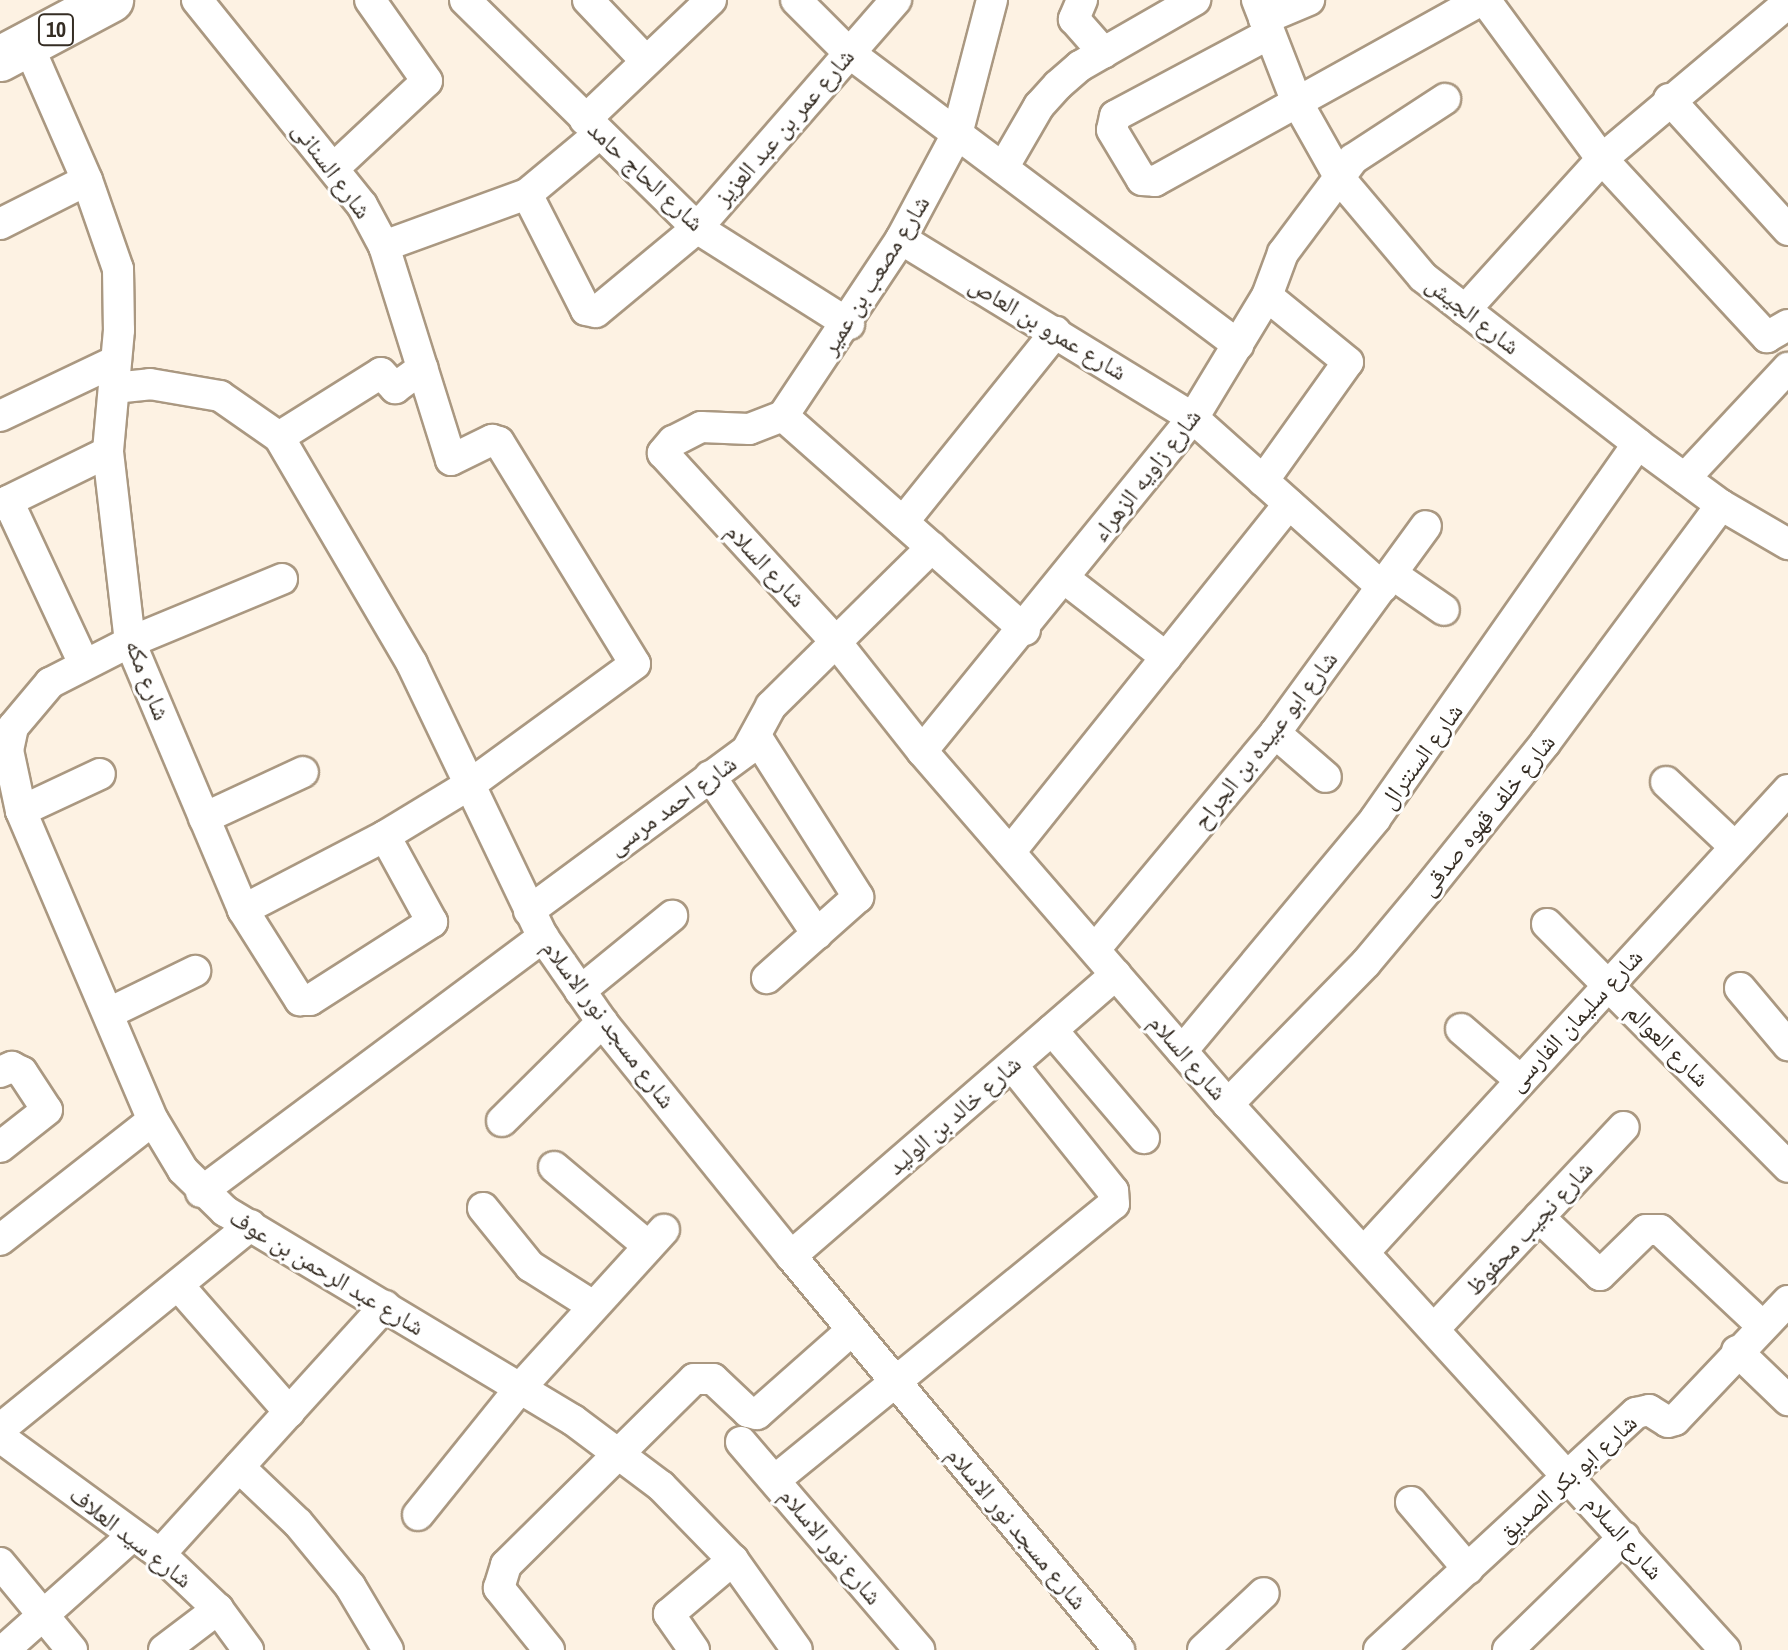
<!DOCTYPE html>
<html>
<head>
<meta charset="utf-8">
<style>
	body { margin:0 }
	#map { position:relative; width:1788px; height:1650px; overflow:hidden; background:#fdf2e3; font-family:"Archivo Narrow","Noto Naskh Arabic",sans-serif }
	div>[style] { position:absolute }
	[style*='--x'] { left:calc(var(--x)*1px); top:calc(var(--y)*1px); width:calc(var(--w)*1px); rotate:calc(var(--a)*1deg) }
	.roads { filter:drop-shadow(2px 0 #aa9881) drop-shadow(-2px 0 #aa9881) drop-shadow(0 2px #aa9881) drop-shadow(0 -2px #aa9881) }
	.street>* { height:30px; margin:-15px; padding:0 15px; transform-origin:15px; border-radius:15px; background:#fff }
	.primary>* { height:44px; margin:-22px; padding:0 22px; transform-origin:22px; border-radius:22px; background:#fff }
	span { translate:-50% -50%; white-space:nowrap; text-align:center; line-height:1.15; -webkit-text-stroke:6px #fff; paint-order:stroke }
	.shield-label span { padding:2px 6px; background:#fff; border:2px solid; border-radius:6px; -webkit-text-stroke-width:0 }
	.shield-label { font-size:22px; color:#352d24; font-weight:700 }
	.street-label { font-size:24px; color:#352d24 }
</style>
</head>
<body>
<div id="map">
	<div class="roads">
		<div class="street">
			<i style="--x:197;--y:0;--w:263;--a:51.2"></i>
			<i style="--x:362;--y:205;--w:47;--a:61.8"></i>
			<i style="--x:384;--y:246;--w:224;--a:72.6"></i>
			<i style="--x:451;--y:460;--w:46;--a:-26"></i>
			<i style="--x:492;--y:440;--w:7;--a:16"></i>
			<i style="--x:499;--y:442;--w:260;--a:58.5"></i>
			<i style="--x:635;--y:664;--w:202;--a:143.9"></i>
			<i style="--x:472;--y:783;--w:102;--a:148.7"></i>
			<i style="--x:385;--y:836;--w:160;--a:152.5"></i>
			<i style="--x:465;--y:0;--w:325;--a:44.5"></i>
			<i style="--x:697;--y:228;--w:180;--a:32.3"></i>
			<i style="--x:588;--y:0;--w:84;--a:46.4"></i>
			<i style="--x:796;--y:0;--w:74;--a:45"></i>
			<i style="--x:848;--y:52;--w:488;--a:36.9"></i>
			<i style="--x:992;--y:0;--w:138;--a:104.6"></i>
			<i style="--x:957;--y:134;--w:119;--a:118.1"></i>
			<i style="--x:901;--y:239;--w:213;--a:123.7"></i>
			<i style="--x:783;--y:416;--w:36;--a:159"></i>
			<i style="--x:749;--y:429;--w:48;--a:-177.6"></i>
			<i style="--x:701;--y:427;--w:31;--a:153"></i>
			<i style="--x:673;--y:441;--w:16;--a:130"></i>
			<i style="--x:663;--y:453;--w:256;--a:47.5"></i>
			<i style="--x:836;--y:642;--w:139;--a:51.7"></i>
			<i style="--x:922;--y:751;--w:467;--a:49.1"></i>
			<i style="--x:1228;--y:1104;--w:738;--a:47.69"></i>
			<i style="--x:1082;--y:0;--w:21;--a:113"></i>
			<i style="--x:1074;--y:19;--w:45;--a:48.6"></i>
			<i style="--x:1257;--y:0;--w:107;--a:68.7"></i>
			<i style="--x:1296;--y:100;--w:92;--a:60.6"></i>
			<i style="--x:1341;--y:180;--w:127;--a:49.8"></i>
			<i style="--x:1423;--y:277;--w:272;--a:37.8"></i>
			<i style="--x:1638;--y:444;--w:103;--a:36.3"></i>
			<i style="--x:1721;--y:505;--w:78;--a:30.2"></i>
			<i style="--x:1485;--y:0;--w:197;--a:53.7"></i>
			<i style="--x:1602;--y:159;--w:243;--a:47.2"></i>
			<i style="--x:1767;--y:337;--w:24;--a:-30"></i>
			<i style="--x:1264;--y:19;--w:49;--a:-22.9"></i>
			<i style="--x:1269;--y:34;--w:174;--a:152"></i>
			<i style="--x:1115;--y:116;--w:14;--a:102"></i>
			<i style="--x:1112;--y:130;--w:58;--a:59"></i>
			<i style="--x:1142;--y:180;--w:13;--a:4"></i>
			<i style="--x:1155;--y:181;--w:373;--a:-29"></i>
			<i style="--x:28;--y:45;--w:147;--a:66.4"></i>
			<i style="--x:87;--y:180;--w:94;--a:70.8"></i>
			<i style="--x:118;--y:269;--w:61;--a:89.1"></i>
			<i style="--x:119;--y:330;--w:122;--a:95.2"></i>
			<i style="--x:108;--y:452;--w:191;--a:83.4"></i>
			<i style="--x:130;--y:642;--w:291;--a:67.1"></i>
			<i style="--x:243;--y:910;--w:107;--a:57.7"></i>
			<i style="--x:300;--y:1000;--w:10;--a:0"></i>
			<i style="--x:310;--y:1000;--w:145;--a:-32.6"></i>
			<i style="--x:432;--y:922;--w:98;--a:-118.7"></i>
			<i style="--x:1669;--y:99;--w:177;--a:47.7"></i>
			<i style="--x:585;--y:120;--w:174;--a:-43.6"></i>
			<i style="--x:334;--y:168;--w:127;--a:-43.1"></i>
			<i style="--x:427;--y:81;--w:99;--a:-125.1"></i>
			<i style="--x:1003;--y:168;--w:72;--a:-59.9"></i>
			<i style="--x:1039;--y:106;--w:28;--a:-48"></i>
			<i style="--x:1058;--y:85;--w:29;--a:-41"></i>
			<i style="--x:1080;--y:66;--w:133;--a:-29.9"></i>
			<i style="--x:527;--y:194;--w:130;--a:63"></i>
			<i style="--x:586;--y:310;--w:10;--a:11"></i>
			<i style="--x:596;--y:312;--w:131;--a:-39.7"></i>
			<i style="--x:697;--y:228;--w:303;--a:-48.9"></i>
			<i style="--x:0;--y:224;--w:97;--a:-26.8"></i>
			<i style="--x:901;--y:239;--w:342;--a:31.5"></i>
			<i style="--x:1193;--y:418;--w:254;--a:41.8"></i>
			<i style="--x:384;--y:246;--w:152;--a:-20"></i>
			<i style="--x:527;--y:194;--w:94;--a:-39.8"></i>
			<i style="--x:1465;--y:310;--w:204;--a:-47.8"></i>
			<i style="--x:1602;--y:159;--w:243;--a:-40"></i>
			<i style="--x:114;--y:388;--w:36;--a:-6"></i>
			<i style="--x:150;--y:384;--w:71;--a:9.7"></i>
			<i style="--x:220;--y:396;--w:72;--a:34.8"></i>
			<i style="--x:279;--y:437;--w:263;--a:59.6"></i>
			<i style="--x:412;--y:664;--w:303;--a:64.4"></i>
			<i style="--x:543;--y:937;--w:103;--a:55.2"></i>
			<i style="--x:602;--y:1022;--w:301;--a:51.1"></i>
			<i style="--x:791;--y:1256;--w:513;--a:50.22"></i>
			<i style="--x:0;--y:416;--w:128;--a:-25.4"></i>
			<i style="--x:783;--y:416;--w:323;--a:41.5"></i>
			<i style="--x:279;--y:437;--w:120;--a:-32.1"></i>
			<i style="--x:381;--y:373;--w:21;--a:47"></i>
			<i style="--x:395;--y:388;--w:34;--a:-36"></i>
			<i style="--x:1685;--y:478;--w:151;--a:-46.9"></i>
			<i style="--x:1263;--y:481;--w:146;--a:-54.5"></i>
			<i style="--x:1348;--y:362;--w:104;--a:-140.8"></i>
			<i style="--x:8;--y:501;--w:180;--a:65"></i>
			<i style="--x:0;--y:505;--w:120;--a:-26.1"></i>
			<i style="--x:903;--y:522;--w:244;--a:-51.2"></i>
			<i style="--x:1392;--y:574;--w:63;--a:34.7"></i>
			<i style="--x:282;--y:579;--w:165;--a:157.5"></i>
			<i style="--x:130;--y:642;--w:90;--a:152.9"></i>
			<i style="--x:50;--y:683;--w:57;--a:130.1"></i>
			<i style="--x:13;--y:727;--w:24;--a:102"></i>
			<i style="--x:8;--y:750;--w:62;--a:78"></i>
			<i style="--x:21;--y:811;--w:336;--a:66.9"></i>
			<i style="--x:153;--y:1120;--w:58;--a:59"></i>
			<i style="--x:183;--y:1170;--w:59;--a:44.3"></i>
			<i style="--x:225;--y:1211;--w:406;--a:31"></i>
			<i style="--x:573;--y:1420;--w:110;--a:36.9"></i>
			<i style="--x:661;--y:1486;--w:103;--a:45.8"></i>
			<i style="--x:733;--y:1560;--w:110;--a:54.6"></i>
			<i style="--x:1065;--y:579;--w:128;--a:37.7"></i>
			<i style="--x:1275;--y:733;--w:67;--a:40.8"></i>
			<i style="--x:756;--y:736;--w:191;--a:57.6"></i>
			<i style="--x:858;--y:897;--w:122;--a:138.3"></i>
			<i style="--x:922;--y:751;--w:429;--a:-50.9"></i>
			<i style="--x:1193;--y:418;--w:143;--a:-58.8"></i>
			<i style="--x:1267;--y:296;--w:46;--a:-69.6"></i>
			<i style="--x:1283;--y:253;--w:117;--a:-53.3"></i>
			<i style="--x:1353;--y:159;--w:110;--a:-33.1"></i>
			<i style="--x:710;--y:776;--w:191;--a:55.9"></i>
			<i style="--x:1666;--y:782;--w:95;--a:43.3"></i>
			<i style="--x:21;--y:811;--w:87;--a:-25.1"></i>
			<i style="--x:204;--y:818;--w:109;--a:-24.9"></i>
			<i style="--x:1010;--y:852;--w:446;--a:-51.3"></i>
			<i style="--x:529;--y:911;--w:271;--a:-36.4"></i>
			<i style="--x:747;--y:750;--w:50;--a:-61.4"></i>
			<i style="--x:771;--y:706;--w:226;--a:-44.6"></i>
			<i style="--x:1547;--y:924;--w:342;--a:45.2"></i>
			<i style="--x:1096;--y:948;--w:280;--a:-50.2"></i>
			<i style="--x:1275;--y:733;--w:256;--a:-53.9"></i>
			<i style="--x:1740;--y:988;--w:75;--a:49.9"></i>
			<i style="--x:580;--y:991;--w:119;--a:-39.2"></i>
			<i style="--x:109;--y:1013;--w:96;--a:-26"></i>
			<i style="--x:1461;--y:1029;--w:78;--a:40.8"></i>
			<i style="--x:1052;--y:1030;--w:142;--a:49.6"></i>
			<i style="--x:1182;--y:1051;--w:302;--a:-50.2"></i>
			<i style="--x:1375;--y:819;--w:458;--a:-55"></i>
			<i style="--x:0;--y:1072;--w:13;--a:-23"></i>
			<i style="--x:12;--y:1067;--w:11;--a:27"></i>
			<i style="--x:22;--y:1072;--w:45;--a:56.7"></i>
			<i style="--x:47;--y:1110;--w:60;--a:141.8"></i>
			<i style="--x:1228;--y:1104;--w:197;--a:-45.6"></i>
			<i style="--x:1366;--y:963;--w:95;--a:-50.1"></i>
			<i style="--x:1427;--y:890;--w:189;--a:-51.2"></i>
			<i style="--x:1545;--y:743;--w:296;--a:-53.5"></i>
			<i style="--x:502;--y:1121;--w:141;--a:-44.7"></i>
			<i style="--x:554;--y:1167;--w:123;--a:40"></i>
			<i style="--x:201;--y:1192;--w:427;--a:-36.7"></i>
			<i style="--x:483;--y:1208;--w:75;--a:51"></i>
			<i style="--x:530;--y:1266;--w:75;--a:32.4"></i>
			<i style="--x:1539;--y:1217;--w:84;--a:43.6"></i>
			<i style="--x:1600;--y:1275;--w:64;--a:-44.4"></i>
			<i style="--x:1646;--y:1230;--w:14;--a:0"></i>
			<i style="--x:1660;--y:1230;--w:139;--a:43.2"></i>
			<i style="--x:0;--y:1240;--w:194;--a:-38.1"></i>
			<i style="--x:1364;--y:1252;--w:627;--a:-47.46"></i>
			<i style="--x:791;--y:1256;--w:430;--a:-40.9"></i>
			<i style="--x:178;--y:1285;--w:169;--a:48.8"></i>
			<i style="--x:1434;--y:1329;--w:277;--a:-46.8"></i>
			<i style="--x:1737;--y:1351;--w:71;--a:43.9"></i>
			<i style="--x:0;--y:1429;--w:323;--a:-39.1"></i>
			<i style="--x:0;--y:1437;--w:198;--a:36.2"></i>
			<i style="--x:160;--y:1554;--w:80;--a:43.5"></i>
			<i style="--x:218;--y:1609;--w:51;--a:53.8"></i>
			<i style="--x:741;--y:1442;--w:274;--a:49.4"></i>
			<i style="--x:239;--y:1467;--w:81;--a:43.5"></i>
			<i style="--x:298;--y:1523;--w:82;--a:50.5"></i>
			<i style="--x:350;--y:1586;--w:74;--a:59.3"></i>
			<i style="--x:775;--y:1480;--w:437;--a:-39.2"></i>
			<i style="--x:1114;--y:1204;--w:13;--a:-94"></i>
			<i style="--x:1113;--y:1191;--w:161;--a:-128.7"></i>
			<i style="--x:1411;--y:1502;--w:88;--a:49.6"></i>
			<i style="--x:418;--y:1515;--w:163;--a:-51.2"></i>
			<i style="--x:520;--y:1388;--w:214;--a:-47.7"></i>
			<i style="--x:160;--y:1554;--w:335;--a:-47.8"></i>
			<i style="--x:0;--y:1563;--w:113;--a:50.4"></i>
			<i style="--x:4;--y:1650;--w:173;--a:-41.7"></i>
			<i style="--x:164;--y:1650;--w:68;--a:-37.2"></i>
			<i style="--x:549;--y:1650;--w:80;--a:-128.9"></i>
			<i style="--x:499;--y:1588;--w:24;--a:-73"></i>
			<i style="--x:506;--y:1565;--w:264;--a:-44.7"></i>
			<i style="--x:694;--y:1379;--w:19;--a:0"></i>
			<i style="--x:713;--y:1379;--w:48;--a:43.3"></i>
			<i style="--x:748;--y:1412;--w:9;--a:13"></i>
			<i style="--x:757;--y:1414;--w:127;--a:-41.5"></i>
			<i style="--x:694;--y:1650;--w:44;--a:-124.8"></i>
			<i style="--x:669;--y:1614;--w:84;--a:-40.2"></i>
			<i style="--x:1203;--y:1650;--w:83;--a:-43.1"></i>
			<i style="--x:1379;--y:1650;--w:350;--a:-42.7"></i>
			<i style="--x:1636;--y:1413;--w:13;--a:-13"></i>
			<i style="--x:1649;--y:1410;--w:22;--a:32"></i>
			<i style="--x:1668;--y:1422;--w:7;--a:-16"></i>
			<i style="--x:1675;--y:1420;--w:164;--a:-46.5"></i>
			<i style="--x:1508;--y:1650;--w:162;--a:-44.2"></i>
		</div>
		<div class="primary">
			<i style="--x:0;--y:59;--w:126;--a:-28"></i>
		</div>
	</div>
	<div class="shield-label">
		<span style="left:56px;top:30px">10</span>
	</div>
	<div class="street-label">
		<span style="left:784px;top:127px;rotate:-49deg">شارع عمر بن عبد العزيز</span>
		<span style="left:332px;top:170px;rotate:53deg">شارع السنانى</span>
		<span style="left:646px;top:176px;rotate:43deg">شارع الحاج حامد</span>
		<span style="left:875px;top:275px;rotate:-58deg">شارع مصعب بن عمير</span>
		<span style="left:1473px;top:315px;rotate:38deg">شارع الجيش</span>
		<span style="left:1048px;top:328px;rotate:31deg">شارع عمرو بن العاص</span>
		<span style="left:1146px;top:475px;rotate:-52deg">شارع زاويه الزهراء</span>
		<span style="left:766px;top:565px;rotate:47deg">شارع السلام</span>
		<span style="left:148px;top:680px;rotate:69deg">شارع مكه</span>
		<span style="left:1265px;top:740px;rotate:-52deg">شارع ابو عبيده بن الجراح</span>
		<span style="left:1421px;top:756px;rotate:-54deg">شارع السنترال</span>
		<span style="left:672px;top:805px;rotate:-36deg">شارع احمد مرسى</span>
		<span style="left:1487px;top:815px;rotate:-51deg">شارع خلف قهوه صدقى</span>
		<span style="left:1575px;top:1020px;rotate:-47deg">شارع سليمان الفارسى</span>
		<span style="left:609px;top:1024px;rotate:53deg">شارع مسجد نور الاسلام</span>
		<span style="left:1668px;top:1045px;rotate:45deg">شارع العوالم</span>
		<span style="left:1188px;top:1057px;rotate:49deg">شارع السلام</span>
		<span style="left:954px;top:1115px;rotate:-41deg">شارع خالد بن الوليد</span>
		<span style="left:1529px;top:1228px;rotate:-47deg">شارع نجيب محفوظ</span>
		<span style="left:327px;top:1272px;rotate:31deg">شارع عبد الرحمن بن عوف</span>
		<span style="left:1567px;top:1478px;rotate:-42deg">شارع ابو بكر الصديق</span>
		<span style="left:1017px;top:1528px;rotate:50deg">شارع مسجد نور الاسلام</span>
		<span style="left:131px;top:1537px;rotate:38deg">شارع سيد العلاف</span>
		<span style="left:1624px;top:1537px;rotate:48deg">شارع السلام</span>
		<span style="left:831px;top:1546px;rotate:50deg">شارع نور الاسلام</span>
	</div>
</div>
</body>
</html>
